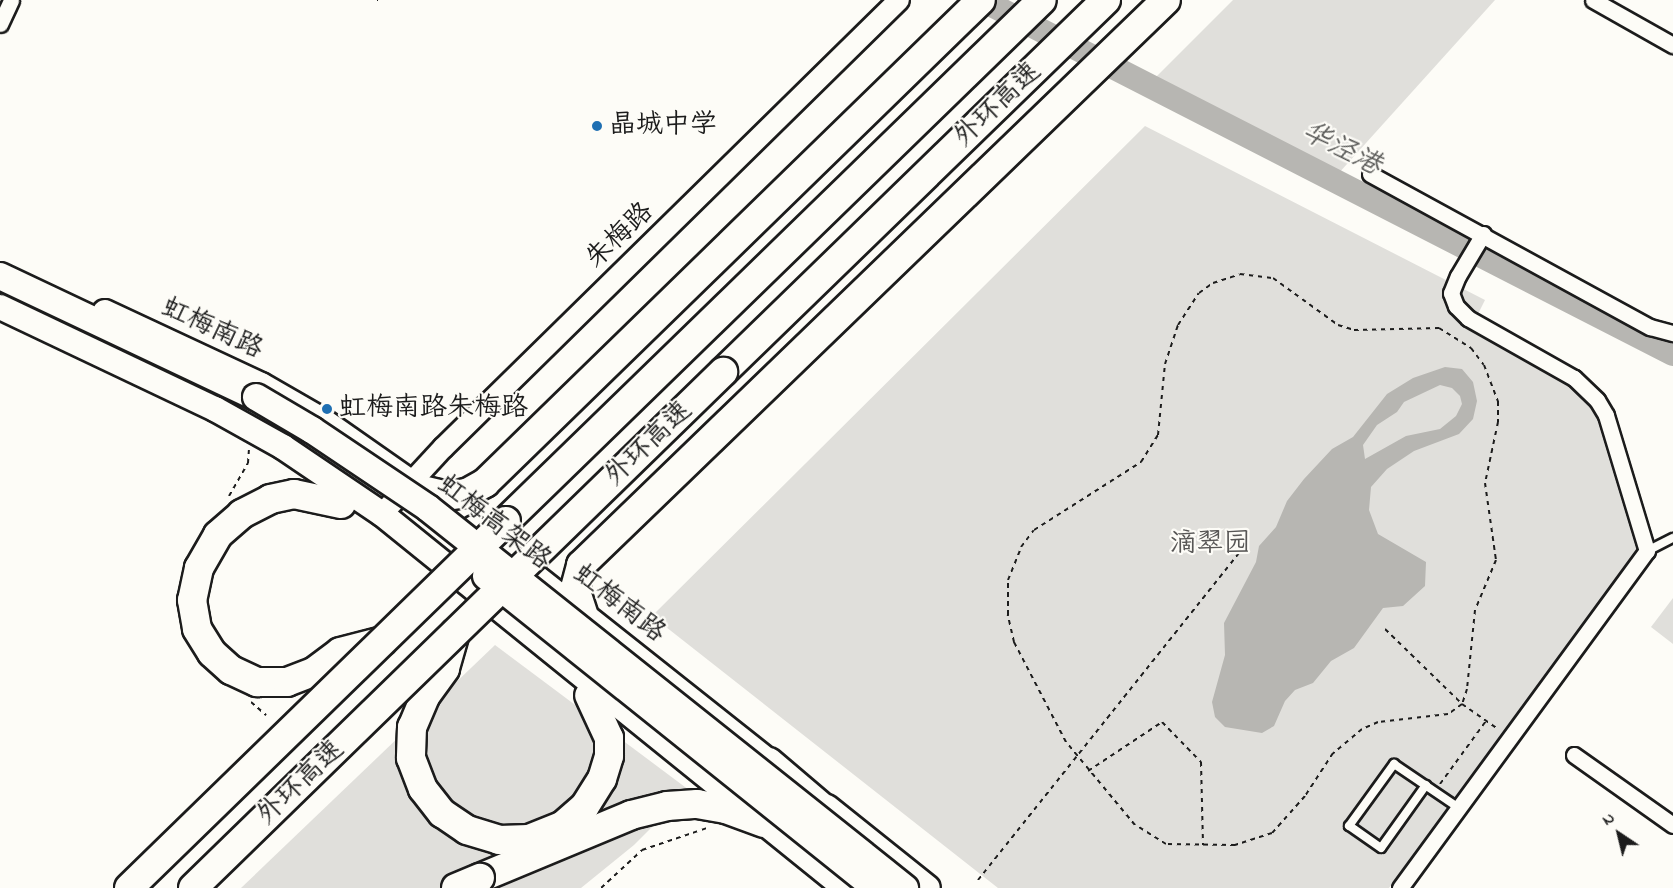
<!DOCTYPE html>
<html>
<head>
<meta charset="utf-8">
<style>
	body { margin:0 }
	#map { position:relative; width:1673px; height:888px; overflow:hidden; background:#fdfcf7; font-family:"Indie Flower","LXGW WenKai TC",sans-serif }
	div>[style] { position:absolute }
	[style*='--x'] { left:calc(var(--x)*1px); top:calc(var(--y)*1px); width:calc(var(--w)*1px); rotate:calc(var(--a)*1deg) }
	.green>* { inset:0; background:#e0dfdb }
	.water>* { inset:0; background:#b7b6b2 }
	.river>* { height:24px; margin:-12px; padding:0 12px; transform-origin:12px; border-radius:12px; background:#b7b6b2 }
	.path>* { height:2px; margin-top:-1px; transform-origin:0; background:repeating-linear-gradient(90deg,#1c1c1c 0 4.5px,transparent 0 9px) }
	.roads { filter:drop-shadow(2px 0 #1c1c1c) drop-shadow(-2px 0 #1c1c1c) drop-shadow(0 2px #1c1c1c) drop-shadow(0 -2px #1c1c1c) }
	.service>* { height:8px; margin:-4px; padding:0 4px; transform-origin:4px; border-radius:4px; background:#fdfcf7 }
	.minor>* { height:15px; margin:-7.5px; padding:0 7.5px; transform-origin:7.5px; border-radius:7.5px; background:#fdfcf7 }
	.tertiary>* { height:20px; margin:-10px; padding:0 10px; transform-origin:10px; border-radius:10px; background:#fdfcf7 }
	.primary>* { height:24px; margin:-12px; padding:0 12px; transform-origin:12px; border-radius:12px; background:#fdfcf7 }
	.trunk>* { height:26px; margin:-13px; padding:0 13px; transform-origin:13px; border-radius:13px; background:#fdfcf7 }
	.motorway>* { height:28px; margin:-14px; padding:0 14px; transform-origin:14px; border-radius:14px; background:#fdfcf7 }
	.bridges { filter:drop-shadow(2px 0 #1c1c1c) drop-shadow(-2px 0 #1c1c1c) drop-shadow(0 2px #1c1c1c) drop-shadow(0 -2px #1c1c1c) }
	.trunk-bridge>* { height:26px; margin:-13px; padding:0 13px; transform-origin:13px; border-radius:13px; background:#fdfcf7 }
	.motorway-bridge>* { height:28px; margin:-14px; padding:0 14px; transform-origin:14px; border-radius:14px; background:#fdfcf7 }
	.dots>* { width:16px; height:16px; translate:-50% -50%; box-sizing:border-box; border:3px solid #fdfcf7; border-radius:50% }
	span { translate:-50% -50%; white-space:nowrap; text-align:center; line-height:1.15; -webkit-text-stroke:4.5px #fdfcf7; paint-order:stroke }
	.street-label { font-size:27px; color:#1c1c1c }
	.poi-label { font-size:27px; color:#1c1c1c }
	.left { translate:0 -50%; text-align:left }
	.park-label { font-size:27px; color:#575655 }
	.water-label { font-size:28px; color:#5a5a58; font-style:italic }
	.north { position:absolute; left:1589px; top:804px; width:60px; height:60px; -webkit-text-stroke:4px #fdfcf7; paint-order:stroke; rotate:325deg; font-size:16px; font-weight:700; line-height:24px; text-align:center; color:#1c1c1c }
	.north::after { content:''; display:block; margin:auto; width:21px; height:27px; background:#1c1c1c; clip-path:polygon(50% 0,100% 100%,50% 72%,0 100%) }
</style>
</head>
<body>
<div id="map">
	<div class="green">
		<i style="clip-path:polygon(1233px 0,1495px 0,1338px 174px,1149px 84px)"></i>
		<i style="clip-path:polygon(1145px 126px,1485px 300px,1473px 324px,1581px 385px,1601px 414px,1641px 545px,1389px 888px,998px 888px,652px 616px)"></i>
		<i style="clip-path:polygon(1673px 598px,1673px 644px,1651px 627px)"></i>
		<i style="clip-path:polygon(495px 645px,689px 790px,634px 845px,581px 888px,241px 888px)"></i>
	</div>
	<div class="water">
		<i style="clip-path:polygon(evenodd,1445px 367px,1462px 369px,1473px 382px,1477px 401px,1473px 419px,1459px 434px,1414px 451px,1387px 469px,1371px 487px,1369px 510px,1378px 534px,1426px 562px,1425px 586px,1403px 606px,1383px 608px,1354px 648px,1331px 661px,1313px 683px,1295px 690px,1285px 701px,1274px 726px,1262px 733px,1225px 727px,1215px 717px,1212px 702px,1225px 655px,1224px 623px,1256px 562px,1259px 546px,1276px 527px,1287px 501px,1304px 479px,1332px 449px,1353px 437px,1387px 394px,1413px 378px,1445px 367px,1440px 385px,1452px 388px,1460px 396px,1462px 404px,1456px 416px,1440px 429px,1406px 436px,1365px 459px,1363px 445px,1377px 425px,1397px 412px,1404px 402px,1440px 385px)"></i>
	</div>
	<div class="river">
		<i style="--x:982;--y:0;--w:776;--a:27.13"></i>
	</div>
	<div class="path">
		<i style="--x:377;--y:0;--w:1;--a:0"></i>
		<i style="--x:1240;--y:274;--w:33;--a:7"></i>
		<i style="--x:1273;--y:278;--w:80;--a:35.9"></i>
		<i style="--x:1338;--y:325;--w:17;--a:17"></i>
		<i style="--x:1354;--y:330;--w:85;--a:-1.3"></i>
		<i style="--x:1439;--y:328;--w:38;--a:32"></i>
		<i style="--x:1471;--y:348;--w:21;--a:53"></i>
		<i style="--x:1484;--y:365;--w:39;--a:69"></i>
		<i style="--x:1498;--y:401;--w:21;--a:90"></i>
		<i style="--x:1498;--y:422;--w:62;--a:102"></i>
		<i style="--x:1485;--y:483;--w:78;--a:81.9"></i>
		<i style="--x:1496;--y:560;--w:54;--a:112.8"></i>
		<i style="--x:1475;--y:610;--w:79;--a:95.8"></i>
		<i style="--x:1467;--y:689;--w:16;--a:108"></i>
		<i style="--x:1462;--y:704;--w:17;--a:144"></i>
		<i style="--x:1448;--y:714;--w:70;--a:173.5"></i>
		<i style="--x:1378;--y:722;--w:17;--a:156"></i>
		<i style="--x:1362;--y:729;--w:38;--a:140"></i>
		<i style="--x:1333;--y:753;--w:51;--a:123.1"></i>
		<i style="--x:1305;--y:796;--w:50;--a:131.7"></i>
		<i style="--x:1272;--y:833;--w:39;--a:162"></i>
		<i style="--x:1235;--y:845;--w:69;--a:-179.2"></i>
		<i style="--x:1166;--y:844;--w:36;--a:-148"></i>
		<i style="--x:1135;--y:825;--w:108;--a:-129.7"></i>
		<i style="--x:1066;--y:742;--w:113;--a:-117.5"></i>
		<i style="--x:1014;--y:642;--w:28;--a:-103"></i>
		<i style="--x:1008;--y:615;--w:35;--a:-90"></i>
		<i style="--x:1008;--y:580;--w:35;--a:-68"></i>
		<i style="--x:1021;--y:547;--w:21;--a:-53"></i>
		<i style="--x:1034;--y:530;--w:127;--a:-32.4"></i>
		<i style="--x:1141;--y:462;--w:32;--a:-58"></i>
		<i style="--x:1158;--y:435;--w:71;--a:-84.4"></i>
		<i style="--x:1165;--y:364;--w:41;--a:-71.6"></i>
		<i style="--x:1178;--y:325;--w:38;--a:-57"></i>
		<i style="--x:1199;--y:293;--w:17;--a:-36"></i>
		<i style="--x:1213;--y:283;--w:28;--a:-18"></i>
		<i style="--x:229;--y:496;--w:38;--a:-60"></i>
		<i style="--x:248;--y:463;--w:13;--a:-86"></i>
		<i style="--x:1385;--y:629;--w:107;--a:44.2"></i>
		<i style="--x:1462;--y:704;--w:44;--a:34.8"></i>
		<i style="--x:251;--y:702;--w:20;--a:41"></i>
		<i style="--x:1088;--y:771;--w:89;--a:-33.5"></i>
		<i style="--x:1162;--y:722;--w:56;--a:45.7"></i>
		<i style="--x:1201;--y:762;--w:83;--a:88.6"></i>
		<i style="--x:1440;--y:784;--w:78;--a:-53.9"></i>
		<i style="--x:978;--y:880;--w:422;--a:-51.4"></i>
		<i style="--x:601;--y:888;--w:56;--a:-42.8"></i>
		<i style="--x:642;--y:850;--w:69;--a:-18.7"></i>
	</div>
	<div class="roads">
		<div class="service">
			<i style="--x:1647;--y:551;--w:29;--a:-27"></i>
			<i style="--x:1426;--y:785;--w:77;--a:125.5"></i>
			<i style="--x:1381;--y:848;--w:39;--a:-145"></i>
			<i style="--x:1349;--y:826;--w:77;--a:-54"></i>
			<i style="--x:1394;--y:764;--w:78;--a:34.1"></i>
		</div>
		<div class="minor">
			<i style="--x:1593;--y:0;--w:92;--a:29.4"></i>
			<i style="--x:0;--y:24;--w:26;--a:-65"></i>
			<i style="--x:1370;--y:174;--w:319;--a:28.7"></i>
			<i style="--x:1650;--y:327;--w:24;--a:15"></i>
			<i style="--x:1574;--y:755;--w:121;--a:35.3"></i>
			<i style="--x:1400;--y:888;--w:418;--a:-53.8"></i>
			<i style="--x:1647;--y:551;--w:142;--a:-106.8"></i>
			<i style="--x:1606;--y:415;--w:17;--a:-121"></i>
			<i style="--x:1597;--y:400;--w:32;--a:-136"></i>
			<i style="--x:1574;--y:378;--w:122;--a:-150.5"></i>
			<i style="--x:1468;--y:318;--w:17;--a:-135"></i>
			<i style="--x:1456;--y:306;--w:14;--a:-111"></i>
			<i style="--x:1451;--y:293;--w:18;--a:-68"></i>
			<i style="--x:1458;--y:276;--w:49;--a:-59.2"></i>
		</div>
		<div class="tertiary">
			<i style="--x:382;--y:514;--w:90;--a:-47.3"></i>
			<i style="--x:443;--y:448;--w:639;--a:-44.49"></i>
		</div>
		<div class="primary">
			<i style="--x:0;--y:307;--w:238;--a:25.4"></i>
			<i style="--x:215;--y:409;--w:78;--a:29.2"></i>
			<i style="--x:283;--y:447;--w:120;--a:34.1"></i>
			<i style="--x:382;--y:514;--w:595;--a:38.93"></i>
			<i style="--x:105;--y:312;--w:172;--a:25.1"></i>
			<i style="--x:261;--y:385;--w:70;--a:29.8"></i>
			<i style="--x:322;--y:420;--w:143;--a:35"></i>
			<i style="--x:474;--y:528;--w:394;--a:38.4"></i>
			<i style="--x:827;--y:807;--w:129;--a:38.7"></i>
		</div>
		<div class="trunk">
			<i style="--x:0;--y:276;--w:283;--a:25.3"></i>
			<i style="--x:769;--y:761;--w:94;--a:40.3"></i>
		</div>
		<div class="motorway">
			<i style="--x:723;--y:372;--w:534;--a:-44.17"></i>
			<i style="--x:426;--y:491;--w:22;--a:13"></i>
			<i style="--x:447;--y:496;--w:20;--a:-9"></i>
			<i style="--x:467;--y:493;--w:21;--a:-29"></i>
			<i style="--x:485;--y:483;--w:692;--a:-44.24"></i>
			<i style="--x:341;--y:504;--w:48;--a:-168"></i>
			<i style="--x:294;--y:494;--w:24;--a:168"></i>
			<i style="--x:271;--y:499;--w:33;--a:153"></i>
			<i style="--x:242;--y:514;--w:32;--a:139"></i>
			<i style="--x:218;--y:535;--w:38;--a:120"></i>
			<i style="--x:199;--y:568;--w:33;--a:102"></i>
			<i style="--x:192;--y:600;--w:29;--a:80"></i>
			<i style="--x:197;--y:629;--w:28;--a:58"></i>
			<i style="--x:212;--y:653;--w:25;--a:42"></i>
			<i style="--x:231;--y:670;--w:29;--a:25"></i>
			<i style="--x:257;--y:682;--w:30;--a:0"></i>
			<i style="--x:287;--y:682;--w:30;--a:-21"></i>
			<i style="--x:315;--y:671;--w:31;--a:-37"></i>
			<i style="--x:340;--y:652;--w:44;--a:-14.3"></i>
			<i style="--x:506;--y:521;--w:747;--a:-44.19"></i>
			<i style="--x:583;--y:613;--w:26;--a:-108"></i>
			<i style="--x:575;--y:588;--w:24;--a:-75"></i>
			<i style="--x:581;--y:565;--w:813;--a:-44"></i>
			<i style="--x:455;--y:633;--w:37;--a:106"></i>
			<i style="--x:445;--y:669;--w:34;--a:126"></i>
			<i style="--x:425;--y:697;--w:33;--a:113"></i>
			<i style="--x:412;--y:727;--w:31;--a:92"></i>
			<i style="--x:411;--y:758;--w:33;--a:69"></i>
			<i style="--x:423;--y:789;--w:31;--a:52"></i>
			<i style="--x:442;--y:813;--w:30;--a:34"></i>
			<i style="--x:467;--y:830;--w:34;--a:17"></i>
			<i style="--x:499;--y:840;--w:30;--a:-2"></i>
			<i style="--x:529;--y:839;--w:35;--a:-22"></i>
			<i style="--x:562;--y:826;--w:30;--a:-41"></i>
			<i style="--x:585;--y:806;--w:32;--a:-58"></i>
			<i style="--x:602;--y:779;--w:24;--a:-73"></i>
			<i style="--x:609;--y:756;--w:18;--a:-90"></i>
			<i style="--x:609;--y:738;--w:47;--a:-114.9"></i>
			<i style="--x:480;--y:878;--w:164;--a:-22.6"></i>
			<i style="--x:631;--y:815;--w:37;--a:-14"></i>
			<i style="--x:667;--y:806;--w:30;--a:-4"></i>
			<i style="--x:697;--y:804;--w:29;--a:10"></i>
			<i style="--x:726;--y:809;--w:40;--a:20.2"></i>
		</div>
	</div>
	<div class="bridges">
		<div class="trunk-bridge">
			<i style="--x:256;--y:397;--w:65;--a:30.5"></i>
			<i style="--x:312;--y:430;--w:140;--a:33.9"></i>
			<i style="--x:428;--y:508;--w:610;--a:38.54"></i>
			<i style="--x:486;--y:576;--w:499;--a:38.7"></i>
		</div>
		<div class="motorway-bridge">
			<i style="--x:129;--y:888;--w:526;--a:-44.23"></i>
			<i style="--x:193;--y:888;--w:740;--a:-44.23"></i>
			<i style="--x:456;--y:888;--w:26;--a:-23"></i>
		</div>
	</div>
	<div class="dots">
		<i style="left:597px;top:126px;background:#1f6fb2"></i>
		<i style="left:327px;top:409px;background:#1f6fb2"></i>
	</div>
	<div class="street-label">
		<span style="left:998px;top:105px;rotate:-44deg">外环高速</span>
		<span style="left:620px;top:236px;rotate:-44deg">朱梅路</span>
		<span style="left:212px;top:329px;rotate:25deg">虹梅南路</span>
		<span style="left:649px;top:444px;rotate:-44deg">外环高速</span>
		<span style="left:494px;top:523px;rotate:38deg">虹梅高架路</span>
		<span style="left:619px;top:604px;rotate:38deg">虹梅南路</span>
		<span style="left:301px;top:783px;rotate:-44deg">外环高速</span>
	</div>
	<div class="poi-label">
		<span class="left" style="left:609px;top:126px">晶城中学</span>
		<span class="left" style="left:339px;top:409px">虹梅南路朱梅路</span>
	</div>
	<div class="park-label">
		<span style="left:1210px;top:545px">滴翠园</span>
	</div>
	<div class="water-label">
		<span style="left:1341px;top:150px;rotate:27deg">华泾港</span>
	</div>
	<div class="north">N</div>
</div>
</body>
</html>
